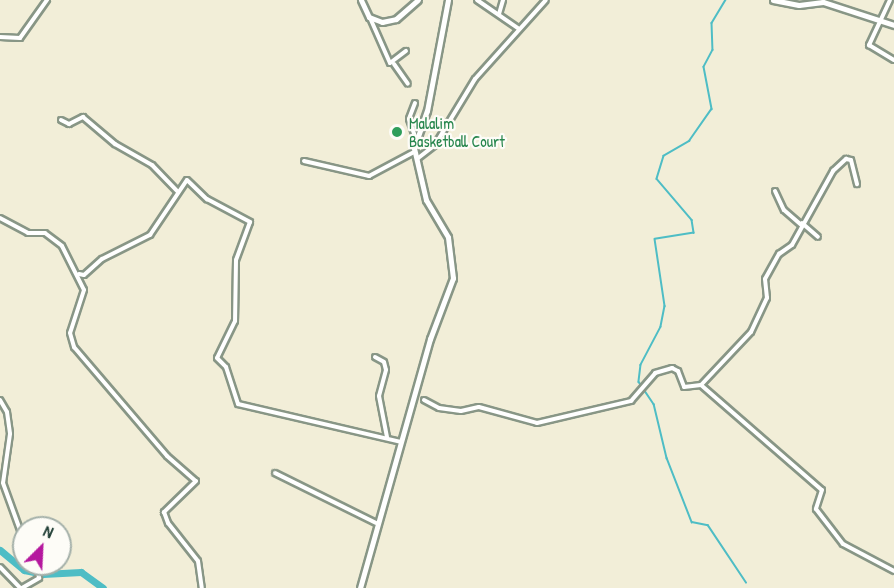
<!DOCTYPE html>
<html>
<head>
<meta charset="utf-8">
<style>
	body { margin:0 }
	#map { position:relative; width:894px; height:588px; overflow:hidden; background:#f2eed8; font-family:"Patrick Hand",sans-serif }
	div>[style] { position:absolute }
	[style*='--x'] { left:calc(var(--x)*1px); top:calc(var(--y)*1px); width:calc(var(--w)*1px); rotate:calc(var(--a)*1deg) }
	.green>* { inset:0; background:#b2c86d }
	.round { border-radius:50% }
	.stream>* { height:1.5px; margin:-0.75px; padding:0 0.75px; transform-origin:0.75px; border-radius:0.75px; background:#4ebdc5 }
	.river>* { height:7px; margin:-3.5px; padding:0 3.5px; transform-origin:3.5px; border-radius:3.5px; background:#4ebdc5 }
	.roads { filter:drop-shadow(2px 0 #889686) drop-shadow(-2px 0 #889686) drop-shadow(0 2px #889686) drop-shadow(0 -2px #889686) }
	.street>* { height:4px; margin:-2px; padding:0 2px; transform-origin:2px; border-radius:2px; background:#fff }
	.secondary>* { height:5px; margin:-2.5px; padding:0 2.5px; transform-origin:2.5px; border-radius:2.5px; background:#fff }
	.dots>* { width:16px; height:16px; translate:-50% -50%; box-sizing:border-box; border:3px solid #fdfcf7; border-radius:50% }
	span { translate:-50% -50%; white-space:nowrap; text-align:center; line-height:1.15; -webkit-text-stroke:4.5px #fdfcf7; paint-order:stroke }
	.leisure-label { font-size:16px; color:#27864d }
	.left { translate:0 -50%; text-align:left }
	.north { position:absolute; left:12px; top:516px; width:60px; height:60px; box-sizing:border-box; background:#fdfcf7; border:2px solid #a4b0a9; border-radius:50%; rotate:24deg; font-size:16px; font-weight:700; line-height:24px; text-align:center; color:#1f3d34 }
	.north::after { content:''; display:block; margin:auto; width:21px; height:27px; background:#b5179e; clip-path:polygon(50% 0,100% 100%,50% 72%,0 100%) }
</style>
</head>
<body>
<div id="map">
	<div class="green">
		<i class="round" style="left:390px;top:125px;width:14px;height:14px"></i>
	</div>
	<div class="stream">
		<i style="--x:726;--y:0;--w:27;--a:121"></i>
		<i style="--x:712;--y:23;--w:27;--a:88"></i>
		<i style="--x:713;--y:50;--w:19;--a:118"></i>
		<i style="--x:704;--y:67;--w:43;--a:79.2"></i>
		<i style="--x:712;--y:109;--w:39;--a:125"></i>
		<i style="--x:690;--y:141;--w:30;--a:150"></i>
		<i style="--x:664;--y:156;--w:24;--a:107"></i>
		<i style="--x:657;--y:179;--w:54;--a:49.5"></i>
		<i style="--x:692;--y:220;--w:13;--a:81"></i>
		<i style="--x:694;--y:233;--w:39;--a:171"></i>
		<i style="--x:655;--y:239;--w:68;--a:81.5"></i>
		<i style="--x:665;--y:306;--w:21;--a:101"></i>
		<i style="--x:661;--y:327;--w:43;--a:117.8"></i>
		<i style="--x:641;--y:365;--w:17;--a:97"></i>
		<i style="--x:639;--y:382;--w:27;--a:56"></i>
		<i style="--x:654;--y:404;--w:56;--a:76.5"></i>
		<i style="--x:667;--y:458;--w:69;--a:68.7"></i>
		<i style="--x:692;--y:522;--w:16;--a:11"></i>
		<i style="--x:708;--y:525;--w:69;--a:56.3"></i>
	</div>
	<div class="river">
		<i style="--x:0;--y:550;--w:31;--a:40"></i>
		<i style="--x:24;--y:570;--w:19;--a:12"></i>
		<i style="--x:43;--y:574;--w:38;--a:-3"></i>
		<i style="--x:81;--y:572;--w:27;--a:36"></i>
	</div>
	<div class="roads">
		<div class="street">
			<i style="--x:477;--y:0;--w:51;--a:34.6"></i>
			<i style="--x:890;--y:0;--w:50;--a:115"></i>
			<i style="--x:869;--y:45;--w:29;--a:31"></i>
			<i style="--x:499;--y:14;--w:15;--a:-74"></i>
			<i style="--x:371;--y:20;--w:47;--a:66.2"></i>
			<i style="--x:390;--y:63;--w:20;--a:-37"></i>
			<i style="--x:0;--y:37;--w:20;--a:3"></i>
			<i style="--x:20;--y:38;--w:47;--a:-54.6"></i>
			<i style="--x:394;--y:64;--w:24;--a:55"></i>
			<i style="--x:415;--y:103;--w:17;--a:111"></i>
			<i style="--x:409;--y:119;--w:21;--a:71"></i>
			<i style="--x:61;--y:120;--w:9;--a:27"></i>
			<i style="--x:69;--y:124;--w:16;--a:-27"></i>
			<i style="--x:83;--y:117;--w:42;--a:40.2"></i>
			<i style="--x:115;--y:144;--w:43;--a:29.6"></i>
			<i style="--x:152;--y:165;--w:37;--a:46"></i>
			<i style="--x:417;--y:159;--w:23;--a:-38"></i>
			<i style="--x:435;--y:145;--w:77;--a:-58.8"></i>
			<i style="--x:475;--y:79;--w:106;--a:-48.1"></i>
			<i style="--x:304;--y:161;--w:67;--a:13"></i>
			<i style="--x:369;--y:176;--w:51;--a:-28.1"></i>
			<i style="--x:775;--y:191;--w:21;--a:65"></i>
			<i style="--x:784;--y:210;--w:23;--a:41"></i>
			<i style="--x:0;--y:218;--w:32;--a:28"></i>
			<i style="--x:28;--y:233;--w:17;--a:0"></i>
			<i style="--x:45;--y:233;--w:21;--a:37"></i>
			<i style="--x:62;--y:246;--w:49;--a:63.4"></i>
			<i style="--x:84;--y:290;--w:45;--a:108"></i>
			<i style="--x:70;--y:333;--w:15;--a:74"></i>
			<i style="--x:74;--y:347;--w:143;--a:49.5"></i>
			<i style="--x:167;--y:456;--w:38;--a:41"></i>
			<i style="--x:196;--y:481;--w:45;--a:135.9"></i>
			<i style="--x:164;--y:512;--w:12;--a:70"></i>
			<i style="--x:168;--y:523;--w:48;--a:51.7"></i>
			<i style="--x:198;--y:561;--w:27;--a:82"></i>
			<i style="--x:802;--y:223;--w:21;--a:41"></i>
			<i style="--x:79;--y:274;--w:5;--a:11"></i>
			<i style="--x:84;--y:275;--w:24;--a:-42"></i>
			<i style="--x:102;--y:259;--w:54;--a:-26.6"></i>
			<i style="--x:150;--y:235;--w:66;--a:-56.1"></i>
			<i style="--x:187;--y:180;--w:28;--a:44"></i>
			<i style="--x:207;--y:199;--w:49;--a:28.1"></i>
			<i style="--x:250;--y:222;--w:40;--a:110.2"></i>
			<i style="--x:236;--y:260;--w:61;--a:90.9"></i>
			<i style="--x:235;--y:321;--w:41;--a:115.9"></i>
			<i style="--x:217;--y:358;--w:13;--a:45"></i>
			<i style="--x:226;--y:367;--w:39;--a:72"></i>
			<i style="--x:238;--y:404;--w:167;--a:13.1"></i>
			<i style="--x:375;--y:357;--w:10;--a:29"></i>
			<i style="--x:384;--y:362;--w:8;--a:76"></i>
			<i style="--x:386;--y:370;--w:27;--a:105"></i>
			<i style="--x:379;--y:396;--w:42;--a:79"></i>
			<i style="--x:701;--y:385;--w:160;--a:41"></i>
			<i style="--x:822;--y:490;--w:20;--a:108"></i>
			<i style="--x:816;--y:509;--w:44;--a:52.4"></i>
			<i style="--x:843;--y:544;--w:58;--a:27.9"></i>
			<i style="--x:0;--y:400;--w:14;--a:60"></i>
			<i style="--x:7;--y:412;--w:22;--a:82"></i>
			<i style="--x:10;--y:434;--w:49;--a:98.1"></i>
			<i style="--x:3;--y:483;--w:62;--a:70.1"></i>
			<i style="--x:424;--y:400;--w:17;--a:28"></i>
			<i style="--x:439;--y:408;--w:22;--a:8"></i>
			<i style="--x:461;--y:411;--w:18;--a:-13"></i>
			<i style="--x:479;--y:407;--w:60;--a:15.4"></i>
			<i style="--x:537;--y:423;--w:97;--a:-13.2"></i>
			<i style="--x:631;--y:401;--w:37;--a:-49"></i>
			<i style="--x:655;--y:373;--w:18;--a:-16"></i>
			<i style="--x:672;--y:368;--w:7;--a:27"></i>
			<i style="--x:678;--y:371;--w:17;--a:69"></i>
			<i style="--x:684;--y:387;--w:17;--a:-7"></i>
			<i style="--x:701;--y:385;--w:73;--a:-46.7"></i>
			<i style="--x:751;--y:332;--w:38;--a:-65"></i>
			<i style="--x:767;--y:298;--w:19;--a:-96"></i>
			<i style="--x:765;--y:279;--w:29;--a:-61"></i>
			<i style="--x:779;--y:254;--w:16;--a:-35"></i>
			<i style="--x:792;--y:245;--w:85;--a:-61"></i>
			<i style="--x:833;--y:171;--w:18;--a:-43"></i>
			<i style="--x:846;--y:159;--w:5;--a:11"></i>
			<i style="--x:851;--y:160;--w:25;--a:76"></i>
			<i style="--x:275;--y:473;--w:113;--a:26.3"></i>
			<i style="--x:0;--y:567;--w:29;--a:46"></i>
			<i style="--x:22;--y:588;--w:20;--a:-30"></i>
			<i style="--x:39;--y:578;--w:14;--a:-98"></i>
		</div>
		<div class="secondary">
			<i style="--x:361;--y:0;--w:19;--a:65"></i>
			<i style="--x:369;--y:17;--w:14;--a:21"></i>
			<i style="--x:382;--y:22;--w:14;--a:-12"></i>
			<i style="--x:396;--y:19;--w:29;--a:-41"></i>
			<i style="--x:773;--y:0;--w:26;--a:11"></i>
			<i style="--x:799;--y:5;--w:24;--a:-7"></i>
			<i style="--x:823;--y:2;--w:75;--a:17.9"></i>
			<i style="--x:360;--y:588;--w:259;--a:-74.3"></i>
			<i style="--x:430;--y:339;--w:65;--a:-69.3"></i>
			<i style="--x:453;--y:278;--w:41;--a:-97"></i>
			<i style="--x:448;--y:237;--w:43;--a:-120.7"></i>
			<i style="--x:426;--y:200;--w:53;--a:-103"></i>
			<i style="--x:414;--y:148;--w:39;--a:-71"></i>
			<i style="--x:427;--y:111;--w:113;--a:-79.3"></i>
		</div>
	</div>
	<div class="dots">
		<i style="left:397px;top:132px;background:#2e9e5b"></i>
	</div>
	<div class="leisure-label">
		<span class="left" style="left:409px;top:132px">Malalim<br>Basketball Court</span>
	</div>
	<div class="north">N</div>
</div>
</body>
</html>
